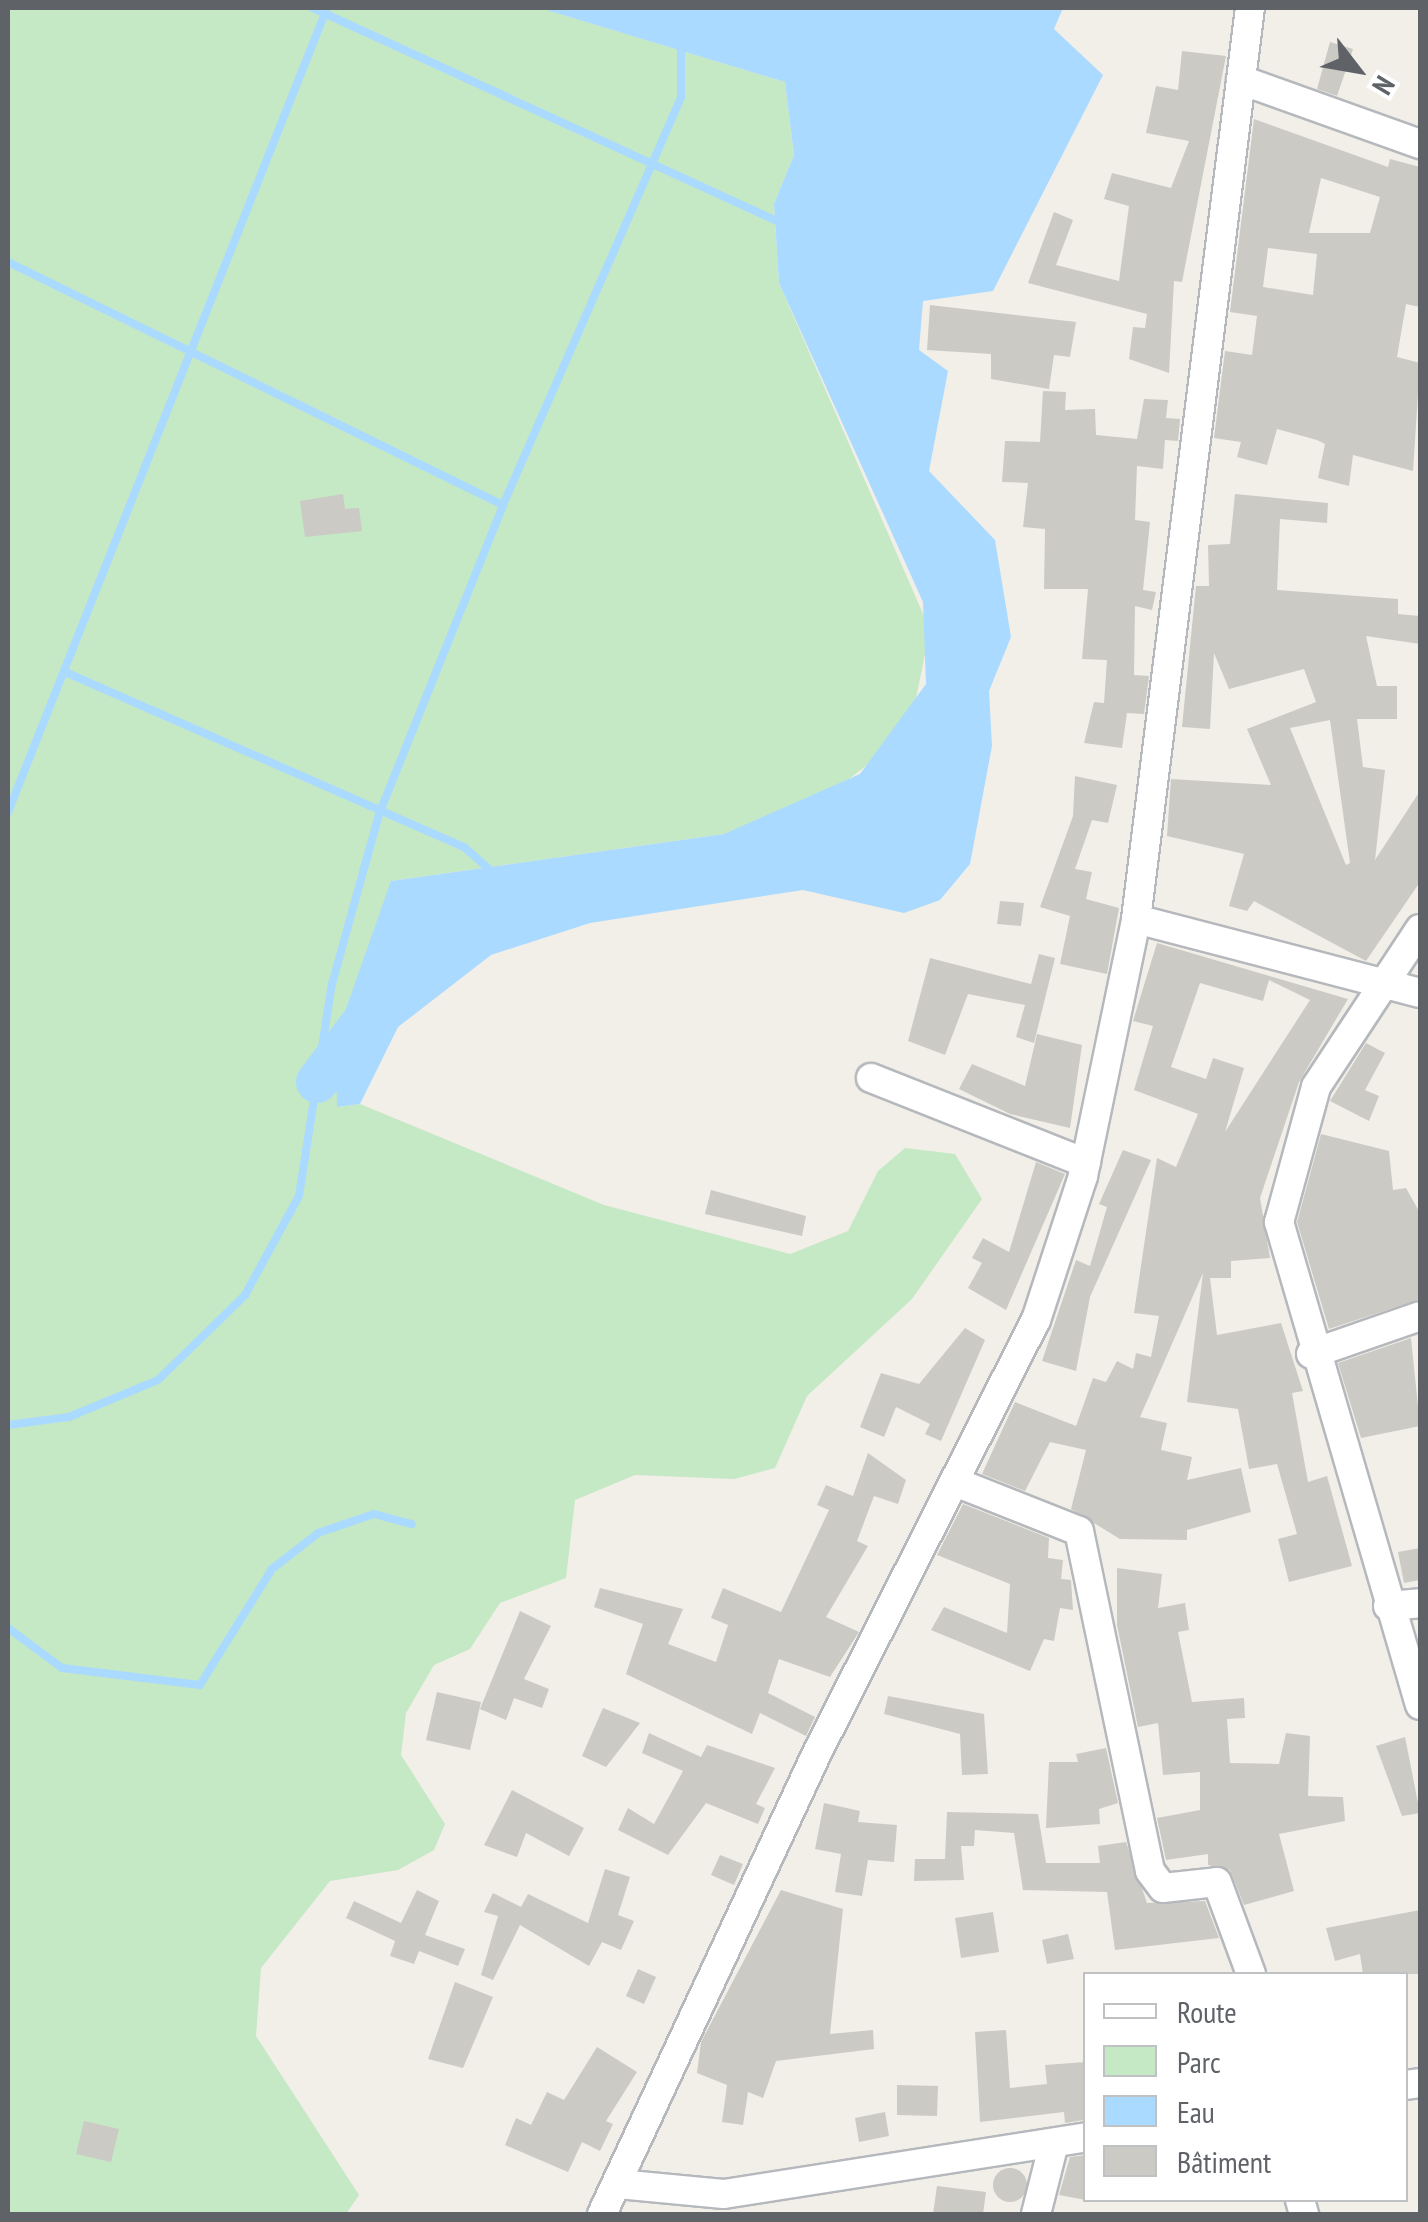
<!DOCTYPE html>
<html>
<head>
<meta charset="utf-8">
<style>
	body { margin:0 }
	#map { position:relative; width:1428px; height:2222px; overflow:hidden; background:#f1efe8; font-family:"PT Sans Narrow",sans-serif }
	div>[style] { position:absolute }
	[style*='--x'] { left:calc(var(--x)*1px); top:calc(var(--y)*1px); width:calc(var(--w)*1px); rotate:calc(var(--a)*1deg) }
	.green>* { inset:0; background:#c5e8c5 }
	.water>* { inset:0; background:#aadaff }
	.stream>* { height:8px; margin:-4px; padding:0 4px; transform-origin:4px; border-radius:4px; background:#aadaff }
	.river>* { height:42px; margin:-21px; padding:0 21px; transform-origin:21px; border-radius:21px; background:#aadaff }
	.building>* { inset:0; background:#cccac5 }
	.round { border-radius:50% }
	.roads { filter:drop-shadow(2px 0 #b5b8bc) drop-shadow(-2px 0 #b5b8bc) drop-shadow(0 2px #b5b8bc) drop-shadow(0 -2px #b5b8bc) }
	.minor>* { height:28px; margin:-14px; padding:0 14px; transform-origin:14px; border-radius:14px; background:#fff }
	span { translate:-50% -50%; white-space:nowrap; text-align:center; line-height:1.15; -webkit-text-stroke:10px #fff; paint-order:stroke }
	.frame { position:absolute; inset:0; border:10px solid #5f6368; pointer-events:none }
	.legend { position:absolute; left:1083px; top:1972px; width:325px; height:230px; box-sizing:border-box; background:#fff; border:2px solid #bfc1c3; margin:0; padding:12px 18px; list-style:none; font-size:30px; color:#5f6368 }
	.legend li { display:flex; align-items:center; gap:20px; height:50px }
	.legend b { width:50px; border:2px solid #bfc1c3 }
	.north { position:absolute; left:1308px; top:20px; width:100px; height:100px; -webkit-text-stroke:8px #fff; paint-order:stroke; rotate:121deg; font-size:28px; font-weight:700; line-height:40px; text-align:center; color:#5f6368 }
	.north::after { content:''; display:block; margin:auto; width:35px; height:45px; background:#5f6368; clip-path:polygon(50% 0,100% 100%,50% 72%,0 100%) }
</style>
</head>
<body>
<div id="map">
	<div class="green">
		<i style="clip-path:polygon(8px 8px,541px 8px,785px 82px,794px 155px,774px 204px,779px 283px,930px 630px,914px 708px,880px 755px,836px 789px,724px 834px,391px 881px,338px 1107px,360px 1104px,604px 1205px,790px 1254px,848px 1231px,878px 1171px,905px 1148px,955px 1154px,982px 1199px,912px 1299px,807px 1396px,775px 1468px,734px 1479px,635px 1475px,575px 1500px,566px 1578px,500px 1603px,470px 1649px,434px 1665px,406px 1713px,401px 1755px,445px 1824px,434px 1850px,398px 1870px,330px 1881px,261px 1968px,256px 2036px,359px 2195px,346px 2214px,8px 2214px)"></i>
	</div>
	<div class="water">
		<i style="clip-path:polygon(540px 8px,1063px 8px,1054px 29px,1103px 75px,993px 291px,923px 301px,919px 350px,948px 371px,929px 471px,995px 540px,1011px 637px,989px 691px,992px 746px,970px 864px,940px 900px,904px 913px,803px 890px,590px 923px,491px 955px,398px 1027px,360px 1104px,337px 1107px,336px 1037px,391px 881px,724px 834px,860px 774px,926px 684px,923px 602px,779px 283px,774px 204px,794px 155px,785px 82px)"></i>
	</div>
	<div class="stream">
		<i style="--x:313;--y:8;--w:515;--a:24.67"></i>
		<i style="--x:8;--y:262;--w:551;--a:26.15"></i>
		<i style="--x:503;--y:505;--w:445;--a:-66.4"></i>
		<i style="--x:681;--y:97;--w:53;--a:-90"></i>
		<i style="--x:65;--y:672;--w:437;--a:23.7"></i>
		<i style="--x:465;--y:848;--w:43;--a:41.2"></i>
		<i style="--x:8;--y:812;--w:865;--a:-68.36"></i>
		<i style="--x:8;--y:1425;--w:62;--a:-7.5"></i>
		<i style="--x:69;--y:1417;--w:96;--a:-22.6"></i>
		<i style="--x:158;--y:1380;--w:122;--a:-44.3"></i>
		<i style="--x:245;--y:1295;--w:113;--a:-61.4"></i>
		<i style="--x:299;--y:1196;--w:215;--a:-81.2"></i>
		<i style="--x:332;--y:984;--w:176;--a:-74.5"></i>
		<i style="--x:379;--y:814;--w:333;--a:-68.1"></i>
		<i style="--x:8;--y:1628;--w:67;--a:36.5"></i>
		<i style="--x:62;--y:1668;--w:139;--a:7"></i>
		<i style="--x:200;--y:1685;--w:137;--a:-58.2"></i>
		<i style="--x:272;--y:1569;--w:58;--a:-38"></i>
		<i style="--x:318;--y:1533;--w:59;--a:-18.7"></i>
		<i style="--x:374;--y:1514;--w:39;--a:15"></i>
	</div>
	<div class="river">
		<i style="--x:317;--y:1082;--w:89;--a:-52.7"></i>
	</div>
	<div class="building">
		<i style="clip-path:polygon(1330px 42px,1353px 49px,1337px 96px,1317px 89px)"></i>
		<i style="clip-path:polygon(1182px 51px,1226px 56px,1182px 282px,1174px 281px,1169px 373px,1129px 359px,1133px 327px,1145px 328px,1147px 314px,1028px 283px,1054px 212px,1073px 220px,1056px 265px,1119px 281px,1129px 206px,1104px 199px,1112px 173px,1171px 188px,1189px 141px,1146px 133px,1156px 86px,1178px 90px)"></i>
		<i style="clip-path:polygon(evenodd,1254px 119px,1388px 167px,1390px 159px,1420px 167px,1420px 307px,1406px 304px,1397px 357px,1420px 363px,1413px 471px,1353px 455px,1349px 486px,1318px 478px,1325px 444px,1317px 440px,1277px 429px,1267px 465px,1237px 457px,1241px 442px,1214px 438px,1225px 351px,1252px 355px,1257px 316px,1230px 312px,1254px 119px,1321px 178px,1380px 197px,1370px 233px,1309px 233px,1321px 178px,1254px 119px,1268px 248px,1317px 254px,1313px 295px,1263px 287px,1268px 248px)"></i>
		<i style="clip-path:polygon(930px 305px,1076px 322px,1070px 357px,1054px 355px,1049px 389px,991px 379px,991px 354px,927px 350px)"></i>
		<i style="clip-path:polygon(1043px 391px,1066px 392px,1065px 410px,1095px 409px,1096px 435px,1137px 439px,1144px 399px,1168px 400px,1166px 418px,1180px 419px,1178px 441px,1165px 440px,1163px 469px,1137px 466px,1135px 520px,1150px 522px,1143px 590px,1156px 592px,1152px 610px,1135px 606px,1134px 675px,1149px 676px,1144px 714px,1127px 713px,1122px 748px,1084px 743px,1094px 702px,1104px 703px,1107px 660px,1082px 659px,1088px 589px,1044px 589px,1045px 529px,1023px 527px,1028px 483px,1002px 482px,1005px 441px,1040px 442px)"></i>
		<i style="clip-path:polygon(343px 494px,345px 509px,359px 508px,362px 531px,305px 537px,300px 501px)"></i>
		<i style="clip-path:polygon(evenodd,1235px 494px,1328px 503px,1327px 523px,1280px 519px,1277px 590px,1398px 599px,1398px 614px,1420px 616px,1420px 644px,1366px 636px,1377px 686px,1397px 686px,1397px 719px,1357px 719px,1363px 767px,1385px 770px,1375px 860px,1420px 791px,1420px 882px,1366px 961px,1254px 901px,1247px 911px,1229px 906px,1244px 854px,1167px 836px,1171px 779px,1271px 785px,1247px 729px,1316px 702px,1304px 669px,1229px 689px,1214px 653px,1210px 729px,1182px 727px,1196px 586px,1209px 586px,1208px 545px,1230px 544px,1235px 494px,1330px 720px,1350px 863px,1346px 865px,1290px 728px,1330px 720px)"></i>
		<i style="clip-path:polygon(1075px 776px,1117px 785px,1108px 823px,1092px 820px,1075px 869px,1092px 872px,1086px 899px,1119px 908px,1107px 974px,1060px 964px,1070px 916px,1040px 907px,1073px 816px)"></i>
		<i style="clip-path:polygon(1000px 901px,1024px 903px,1021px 926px,997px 924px)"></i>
		<i style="clip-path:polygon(evenodd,1157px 943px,1348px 999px,1299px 1082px,1260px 1198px,1270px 1258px,1231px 1261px,1231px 1278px,1210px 1278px,1217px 1335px,1281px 1323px,1303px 1391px,1292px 1393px,1308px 1482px,1327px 1476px,1352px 1566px,1289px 1582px,1278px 1539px,1297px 1534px,1277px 1464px,1249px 1469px,1238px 1409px,1187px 1402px,1203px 1273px,1140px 1417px,1167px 1423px,1161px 1450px,1192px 1457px,1187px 1480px,1241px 1468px,1251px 1512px,1187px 1530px,1187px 1540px,1120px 1539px,1071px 1509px,1086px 1450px,1050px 1442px,1025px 1491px,982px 1474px,1015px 1402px,1076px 1426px,1093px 1378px,1106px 1382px,1117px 1361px,1133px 1369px,1136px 1353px,1151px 1357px,1159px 1316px,1134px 1313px,1157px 1158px,1176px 1167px,1198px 1114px,1134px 1090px,1153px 1026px,1133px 1021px,1157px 943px,1269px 980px,1310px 1000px,1225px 1132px,1244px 1068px,1213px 1058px,1206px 1079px,1171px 1067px,1200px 983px,1263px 1001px,1269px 980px)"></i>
		<i style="clip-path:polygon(1039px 954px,1055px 958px,1034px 1043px,1016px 1037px,1025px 1005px,968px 994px,945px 1055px,908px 1041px,930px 958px,1031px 984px)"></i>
		<i style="clip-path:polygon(1037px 1034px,1082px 1045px,1070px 1128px,1010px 1114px,959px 1089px,972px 1064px,1025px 1086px)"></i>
		<i style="clip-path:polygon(1366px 1043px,1385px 1053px,1365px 1090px,1379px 1096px,1369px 1121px,1330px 1101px)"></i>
		<i style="clip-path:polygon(1321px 1134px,1389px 1151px,1393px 1190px,1406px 1188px,1420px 1213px,1420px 1299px,1329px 1329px,1297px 1222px)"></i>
		<i style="clip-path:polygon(1123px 1150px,1151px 1160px,1090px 1297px,1076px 1371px,1042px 1361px,1076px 1260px,1090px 1266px,1107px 1207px,1099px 1204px)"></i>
		<i style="clip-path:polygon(1036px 1162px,1065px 1174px,1006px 1310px,968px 1288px,982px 1263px,972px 1258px,983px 1238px,1009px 1252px)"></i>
		<i style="clip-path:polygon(711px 1190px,806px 1216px,802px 1236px,705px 1214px)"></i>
		<i style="clip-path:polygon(965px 1328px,985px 1340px,941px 1441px,925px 1434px,930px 1424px,896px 1407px,884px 1437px,860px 1427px,881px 1373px,919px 1384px)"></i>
		<i style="clip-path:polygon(1411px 1338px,1420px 1426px,1361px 1438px,1338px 1363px)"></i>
		<i style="clip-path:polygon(868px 1453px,906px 1480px,898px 1504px,874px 1496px,857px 1541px,868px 1546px,826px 1617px,859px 1632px,830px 1677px,779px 1659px,768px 1693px,815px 1717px,806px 1736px,760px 1713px,752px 1734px,626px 1674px,643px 1624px,594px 1607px,600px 1588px,683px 1609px,668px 1644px,716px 1662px,728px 1625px,711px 1618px,723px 1588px,781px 1612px,829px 1510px,817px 1505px,826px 1485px,853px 1496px)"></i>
		<i style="clip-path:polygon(963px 1504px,1049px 1538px,1048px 1558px,1063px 1560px,1061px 1579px,1071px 1580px,1073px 1610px,1060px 1608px,1054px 1641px,1044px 1639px,1030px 1671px,931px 1630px,944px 1607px,1007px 1633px,1010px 1584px,937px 1555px)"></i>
		<i style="clip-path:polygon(1420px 1548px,1420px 1580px,1404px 1583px,1398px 1552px)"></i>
		<i style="clip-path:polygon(1117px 1568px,1162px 1574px,1158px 1608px,1185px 1603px,1189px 1630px,1178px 1632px,1192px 1702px,1244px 1698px,1245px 1718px,1227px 1719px,1230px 1763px,1279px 1764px,1286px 1733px,1310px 1736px,1308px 1796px,1343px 1797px,1345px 1821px,1279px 1834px,1294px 1891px,1244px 1905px,1230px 1870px,1208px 1865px,1208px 1854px,1166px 1860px,1157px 1818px,1200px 1810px,1200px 1772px,1163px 1775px,1158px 1723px,1138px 1727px,1117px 1625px)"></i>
		<i style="clip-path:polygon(520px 1611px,551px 1626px,524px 1679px,549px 1689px,542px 1708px,514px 1698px,506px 1720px,480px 1709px)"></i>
		<i style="clip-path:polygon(437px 1692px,481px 1702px,470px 1750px,426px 1740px)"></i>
		<i style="clip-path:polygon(888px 1696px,984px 1714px,988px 1774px,962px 1775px,960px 1734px,884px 1714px)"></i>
		<i style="clip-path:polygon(603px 1708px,640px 1723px,606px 1767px,582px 1756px)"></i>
		<i style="clip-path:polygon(649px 1733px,701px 1757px,707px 1745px,775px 1768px,756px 1804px,765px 1808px,758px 1824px,706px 1803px,668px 1855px,618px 1830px,628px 1808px,654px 1824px,683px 1771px,642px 1753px)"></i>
		<i style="clip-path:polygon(1405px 1737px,1420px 1813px,1402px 1816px,1376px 1746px)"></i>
		<i style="clip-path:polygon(1106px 1748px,1118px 1803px,1099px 1809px,1100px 1824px,1046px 1828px,1049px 1762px,1078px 1762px,1076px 1754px)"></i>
		<i style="clip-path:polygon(512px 1790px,584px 1828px,569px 1856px,526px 1833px,517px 1857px,484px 1845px)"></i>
		<i style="clip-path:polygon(824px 1803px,860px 1811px,858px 1822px,897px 1825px,894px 1862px,868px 1860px,862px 1896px,835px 1892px,841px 1854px,815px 1849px)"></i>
		<i style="clip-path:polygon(947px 1812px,1038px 1814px,1046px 1863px,1100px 1863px,1098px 1846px,1126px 1842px,1147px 1903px,1205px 1901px,1219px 1938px,1115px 1950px,1107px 1892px,1023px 1890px,1014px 1833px,975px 1830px,974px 1846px,961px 1846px,964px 1880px,914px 1881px,915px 1859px,945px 1859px)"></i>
		<i style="clip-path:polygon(720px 1855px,743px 1864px,734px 1885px,711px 1875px)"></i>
		<i style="clip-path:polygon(605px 1869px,630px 1877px,618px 1915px,634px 1921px,621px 1950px,602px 1942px,589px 1966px,520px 1925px,493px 1980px,481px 1975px,498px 1916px,484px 1912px,493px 1893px,521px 1907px,528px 1894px,588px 1923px)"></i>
		<i style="clip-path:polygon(417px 1890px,439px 1901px,425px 1935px,465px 1949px,458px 1966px,419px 1951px,414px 1964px,390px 1956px,395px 1941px,346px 1918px,354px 1901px,401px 1923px)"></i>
		<i style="clip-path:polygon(781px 1890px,843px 1909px,830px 2034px,873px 2030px,874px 2049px,776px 2061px,763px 2098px,748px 2092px,743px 2125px,722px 2122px,727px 2085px,697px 2073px,701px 2042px)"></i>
		<i style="clip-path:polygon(1420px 1910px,1420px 1974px,1363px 1974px,1360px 1954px,1335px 1961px,1326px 1928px)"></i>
		<i style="clip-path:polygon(993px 1912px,999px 1952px,961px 1958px,955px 1918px)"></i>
		<i style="clip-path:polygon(1068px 1934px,1074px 1959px,1047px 1964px,1042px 1940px)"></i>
		<i style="clip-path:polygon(638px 1969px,656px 1977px,644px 2004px,626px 1996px)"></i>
		<i style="clip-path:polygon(455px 1982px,493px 1997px,463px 2068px,428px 2059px)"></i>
		<i style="clip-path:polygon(1006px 2030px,1010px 2088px,1047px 2084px,1045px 2065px,1086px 2062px,1084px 2120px,1065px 2123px,1064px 2112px,980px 2122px,975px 2032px)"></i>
		<i style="clip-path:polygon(597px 2047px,637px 2072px,606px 2121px,613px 2124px,600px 2151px,582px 2142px,568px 2172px,505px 2145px,516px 2118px,531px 2125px,547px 2092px,564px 2100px)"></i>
		<i style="clip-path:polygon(897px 2085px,938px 2086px,937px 2116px,897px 2115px)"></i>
		<i style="clip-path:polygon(885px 2112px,889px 2136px,859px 2142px,855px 2118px)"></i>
		<i style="clip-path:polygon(84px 2121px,119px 2129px,111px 2162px,76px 2154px)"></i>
		<i style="clip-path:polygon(1086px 2155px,1086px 2200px,1059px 2195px,1070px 2157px)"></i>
		<i class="round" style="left:993px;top:2168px;width:34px;height:34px"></i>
		<i style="clip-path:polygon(937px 2186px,986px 2192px,983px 2214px,933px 2214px)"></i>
	</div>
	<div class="roads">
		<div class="minor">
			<i style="--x:1241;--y:80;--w:190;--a:19.7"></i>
			<i style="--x:1136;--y:919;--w:293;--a:14.6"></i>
			<i style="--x:1420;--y:929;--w:189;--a:123.4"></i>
			<i style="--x:1316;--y:1087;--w:140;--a:105.3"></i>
			<i style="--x:1279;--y:1222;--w:503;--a:73.73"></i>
			<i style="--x:871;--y:1078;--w:231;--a:21.6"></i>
			<i style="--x:1311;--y:1354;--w:115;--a:-19.2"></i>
			<i style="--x:955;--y:1482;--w:133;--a:21.6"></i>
			<i style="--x:1079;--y:1531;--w:347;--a:78.2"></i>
			<i style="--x:1150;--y:1871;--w:21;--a:53"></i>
			<i style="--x:1163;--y:1888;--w:54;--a:-6.3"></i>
			<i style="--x:1217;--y:1882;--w:98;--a:69.7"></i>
			<i style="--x:1388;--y:1606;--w:32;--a:-5"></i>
			<i style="--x:1406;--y:2085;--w:14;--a:-8"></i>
			<i style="--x:618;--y:2184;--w:106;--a:5.4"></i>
			<i style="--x:724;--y:2194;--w:366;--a:-8.9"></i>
			<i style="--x:1300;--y:2200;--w:15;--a:74"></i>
			<i style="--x:602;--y:2214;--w:509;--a:-65"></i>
			<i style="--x:817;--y:1753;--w:485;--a:-63.2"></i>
			<i style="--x:1036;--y:1320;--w:151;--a:-71.9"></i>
			<i style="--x:1083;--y:1176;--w:262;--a:-78.3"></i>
			<i style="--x:1136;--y:919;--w:918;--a:-82.87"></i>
			<i style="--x:1036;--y:2214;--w:73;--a:-75.8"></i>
		</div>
	</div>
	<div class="frame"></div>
	<ul class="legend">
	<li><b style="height:12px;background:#fff"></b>Route</li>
	<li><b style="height:28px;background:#c5e8c5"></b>Parc</li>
	<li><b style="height:28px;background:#aadaff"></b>Eau</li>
	<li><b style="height:28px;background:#cccac5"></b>Bâtiment</li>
	</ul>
	<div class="north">N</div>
</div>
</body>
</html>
